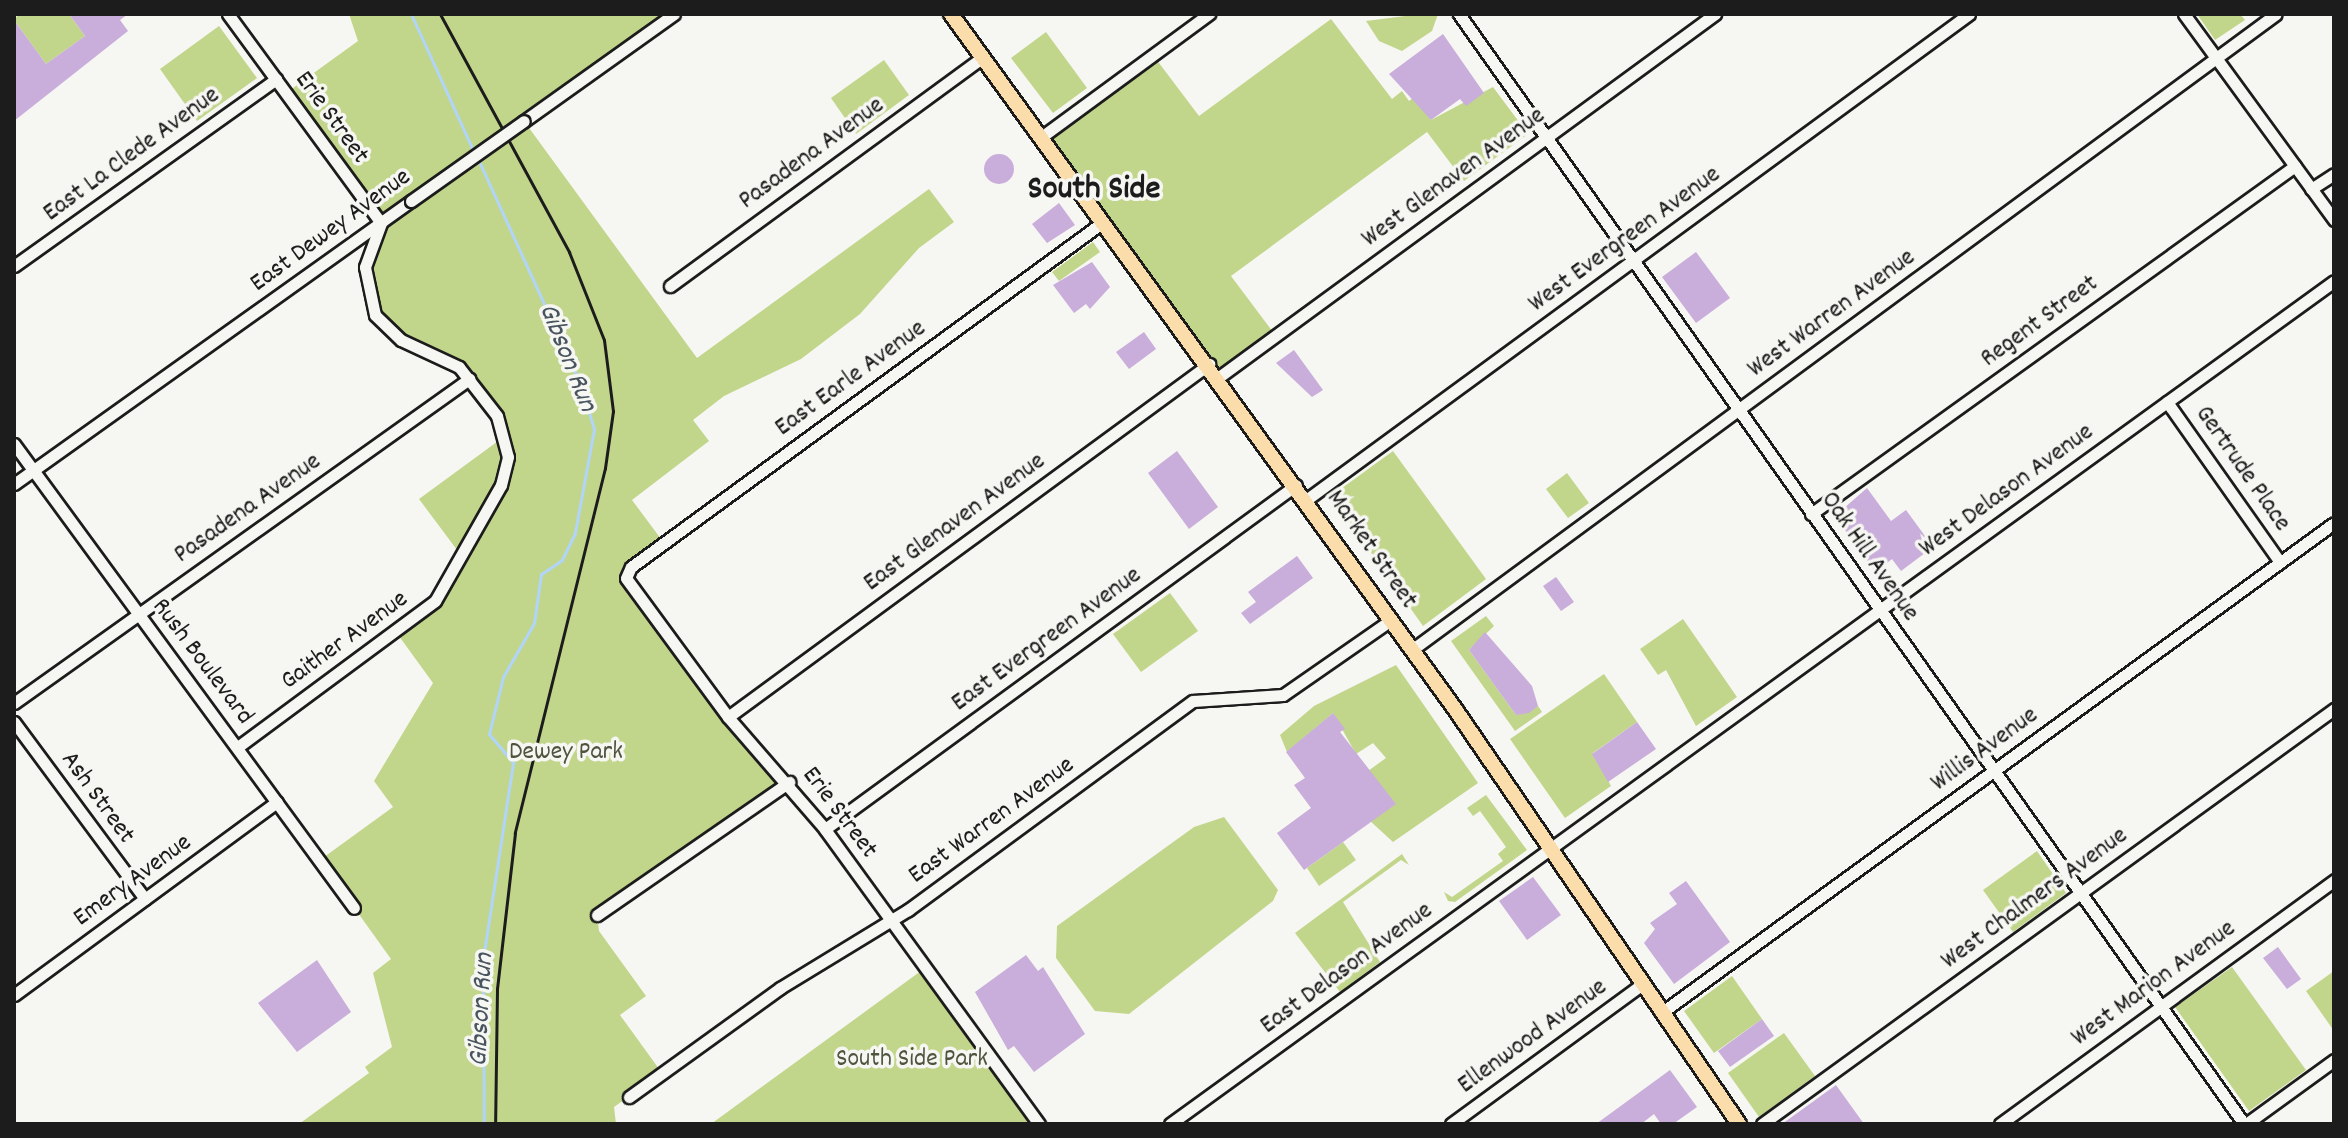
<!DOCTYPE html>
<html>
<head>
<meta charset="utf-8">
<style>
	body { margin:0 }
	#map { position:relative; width:2348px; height:1138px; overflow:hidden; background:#f6f6f2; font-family:Dekko,sans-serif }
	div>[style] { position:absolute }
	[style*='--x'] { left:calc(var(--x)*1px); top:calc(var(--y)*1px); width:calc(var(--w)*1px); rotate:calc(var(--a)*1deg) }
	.green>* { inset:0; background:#c2d68b }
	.stream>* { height:3px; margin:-1.5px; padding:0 1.5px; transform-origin:1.5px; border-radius:1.5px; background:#b0d5f9 }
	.building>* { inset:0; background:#c9adda }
	.round { border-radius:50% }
	.roads { filter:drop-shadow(2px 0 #1c1c1c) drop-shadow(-2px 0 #1c1c1c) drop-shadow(0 2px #1c1c1c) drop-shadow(0 -2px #1c1c1c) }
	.minor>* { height:11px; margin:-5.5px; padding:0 5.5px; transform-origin:5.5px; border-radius:5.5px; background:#f6f6f2 }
	.major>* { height:14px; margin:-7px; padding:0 7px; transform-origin:7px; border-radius:7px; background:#fbddab }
	.rail>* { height:3px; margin:-1.5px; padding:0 1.5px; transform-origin:1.5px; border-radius:1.5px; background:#1c1c1c }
	.bridges { filter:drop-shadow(2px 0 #1c1c1c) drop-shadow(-2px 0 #1c1c1c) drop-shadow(0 2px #1c1c1c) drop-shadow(0 -2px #1c1c1c) }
	.minor-bridge>* { height:11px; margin:-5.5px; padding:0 5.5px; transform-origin:5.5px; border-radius:5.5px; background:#f6f6f2 }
	span { translate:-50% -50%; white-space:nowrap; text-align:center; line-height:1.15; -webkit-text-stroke:7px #f6f6f2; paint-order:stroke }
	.street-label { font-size:26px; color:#1c1c1c }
	.park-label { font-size:26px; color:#4e543d }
	.water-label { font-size:28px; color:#48545e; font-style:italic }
	.district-label { font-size:34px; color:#1c1c1c; font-weight:700 }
	.frame { position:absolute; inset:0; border:16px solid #1c1c1c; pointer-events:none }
</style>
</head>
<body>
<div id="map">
	<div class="green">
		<i style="clip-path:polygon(19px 14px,69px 14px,85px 36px,46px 64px,14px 20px)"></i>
		<i style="clip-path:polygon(349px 14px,661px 14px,665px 20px,524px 121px,697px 358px,929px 189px,954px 222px,919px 248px,860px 314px,801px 359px,724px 396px,693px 420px,709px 441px,632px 500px,664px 543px,627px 573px,728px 717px,789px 782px,597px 915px,599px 931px,646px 996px,620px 1015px,662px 1073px,614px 1107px,616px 1124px,299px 1124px,369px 1073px,365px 1067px,392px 1047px,373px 973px,391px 959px,320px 860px,393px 807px,374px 781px,433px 683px,396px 632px,416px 618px,463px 558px,419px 499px,505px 436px,469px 379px,382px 325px,365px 267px,381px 223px,286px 93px,358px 41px)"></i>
		<i style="clip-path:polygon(1421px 14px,1438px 14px,1432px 31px,1402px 51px,1379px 41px,1366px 21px)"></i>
		<i style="clip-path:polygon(2197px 14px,2240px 14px,2245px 20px,2215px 40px)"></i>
		<i style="clip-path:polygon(1331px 19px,1392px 99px,1402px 91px,1409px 101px,1414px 97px,1431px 120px,1493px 87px,1528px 134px,1464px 181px,1427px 132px,1231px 276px,1276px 336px,1219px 377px,1040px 138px,1153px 55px,1199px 116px)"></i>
		<i style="clip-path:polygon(219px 26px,257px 78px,197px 121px,160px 69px)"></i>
		<i style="clip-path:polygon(1046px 32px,1087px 88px,1053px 113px,1011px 58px)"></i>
		<i style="clip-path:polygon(884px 60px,909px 95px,856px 134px,831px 98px)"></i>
		<i style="clip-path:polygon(1093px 242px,1100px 252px,1059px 281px,1052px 272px)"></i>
		<i style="clip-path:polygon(1393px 451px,1486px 579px,1423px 626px,1331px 496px)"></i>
		<i style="clip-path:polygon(1567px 473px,1589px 503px,1568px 518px,1546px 489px)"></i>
		<i style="clip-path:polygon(1170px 593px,1198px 631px,1141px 672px,1113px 634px)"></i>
		<i style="clip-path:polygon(1486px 616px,1494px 626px,1469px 650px,1516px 715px,1538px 706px,1542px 712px,1515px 731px,1451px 641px)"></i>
		<i style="clip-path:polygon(1683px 619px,1737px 697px,1696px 726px,1666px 670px,1658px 675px,1640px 649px)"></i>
		<i style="clip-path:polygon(1396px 665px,1478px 783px,1393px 842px,1368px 819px,1395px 803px,1368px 771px,1386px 758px,1373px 743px,1356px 754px,1333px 713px,1287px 752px,1280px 735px,1314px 706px)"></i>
		<i style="clip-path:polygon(1604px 674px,1637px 722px,1593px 753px,1611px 786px,1565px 818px,1510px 739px)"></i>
		<i style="clip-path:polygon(1486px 795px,1527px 850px,1455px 902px,1448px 901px,1444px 892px,1452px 897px,1503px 861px,1498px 854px,1506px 847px,1480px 811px,1473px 816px,1467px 808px)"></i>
		<i style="clip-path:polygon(1224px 817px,1278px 890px,1273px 901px,1129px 1014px,1095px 1011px,1056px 958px,1057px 926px,1194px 827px)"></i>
		<i style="clip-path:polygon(1343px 842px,1356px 860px,1319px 886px,1307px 868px)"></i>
		<i style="clip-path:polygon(2037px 851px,2066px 893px,2013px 932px,1983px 890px)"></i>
		<i style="clip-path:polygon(1402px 854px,1409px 865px,1401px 860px,1343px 902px,1380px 962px,1340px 992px,1295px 933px)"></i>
		<i style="clip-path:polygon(2232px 967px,2306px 1070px,2249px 1111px,2175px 1007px)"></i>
		<i style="clip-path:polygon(925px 968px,1039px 1124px,711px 1124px)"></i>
		<i style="clip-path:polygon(2334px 971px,2334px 1031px,2306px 991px)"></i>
		<i style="clip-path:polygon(1732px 976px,1762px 1019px,1714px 1053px,1684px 1011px)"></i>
		<i style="clip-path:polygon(1784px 1033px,1815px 1076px,1759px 1117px,1728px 1073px)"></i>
	</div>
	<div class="stream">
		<i style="--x:411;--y:14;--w:152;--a:65.5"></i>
		<i style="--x:478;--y:159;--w:246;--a:65.5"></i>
		<i style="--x:580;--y:383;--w:48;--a:73.1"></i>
		<i style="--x:594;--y:429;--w:106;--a:100.4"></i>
		<i style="--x:575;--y:533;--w:30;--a:116"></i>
		<i style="--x:562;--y:560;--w:25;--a:146"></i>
		<i style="--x:541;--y:574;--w:49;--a:98.1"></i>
		<i style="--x:534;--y:623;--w:62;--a:119.9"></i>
		<i style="--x:503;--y:677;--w:59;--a:103.8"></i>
		<i style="--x:489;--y:734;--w:38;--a:50"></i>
		<i style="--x:513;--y:763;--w:199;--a:98.7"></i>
		<i style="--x:483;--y:960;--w:164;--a:89.7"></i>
	</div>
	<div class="building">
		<i style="clip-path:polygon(69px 14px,128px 14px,120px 20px,128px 31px,14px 121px,14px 20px,46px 64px,85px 36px)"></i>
		<i style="clip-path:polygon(1443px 34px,1484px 93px,1466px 106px,1460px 99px,1431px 120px,1389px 74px)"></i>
		<i class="round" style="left:984px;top:154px;width:30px;height:30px"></i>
		<i style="clip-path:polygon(1059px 203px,1075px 225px,1047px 243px,1032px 224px)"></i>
		<i style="clip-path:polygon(1696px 252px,1730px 298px,1696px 323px,1662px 277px)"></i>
		<i style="clip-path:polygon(1092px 262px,1110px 287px,1090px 309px,1086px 304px,1074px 313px,1053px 285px)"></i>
		<i style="clip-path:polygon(1144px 332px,1156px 349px,1129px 369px,1116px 352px)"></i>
		<i style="clip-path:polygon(1294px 350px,1323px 390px,1312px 397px,1276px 363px)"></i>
		<i style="clip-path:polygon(1177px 451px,1218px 507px,1189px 529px,1148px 473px)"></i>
		<i style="clip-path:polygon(1867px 488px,1891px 521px,1906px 510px,1933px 547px,1901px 571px,1892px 559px,1875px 572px,1835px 516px)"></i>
		<i style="clip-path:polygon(1297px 556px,1313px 578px,1250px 624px,1241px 613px,1256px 602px,1248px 592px)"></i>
		<i style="clip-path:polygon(1556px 577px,1574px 602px,1561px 611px,1543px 586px)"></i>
		<i style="clip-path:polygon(1485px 632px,1532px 686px,1538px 706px,1529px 713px,1516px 715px,1469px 650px)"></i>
		<i style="clip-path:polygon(1333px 713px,1345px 729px,1340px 732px,1396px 804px,1304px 870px,1277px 833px,1311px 808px,1294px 785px,1305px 778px,1286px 752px)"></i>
		<i style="clip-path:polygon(1637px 722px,1656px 749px,1608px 782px,1592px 754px)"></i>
		<i style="clip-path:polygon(1533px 877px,1561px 915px,1527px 940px,1499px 901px)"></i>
		<i style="clip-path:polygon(1686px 881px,1730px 942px,1674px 984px,1644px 943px,1655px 929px,1650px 923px,1677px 904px,1669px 893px)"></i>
		<i style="clip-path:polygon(2278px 947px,2301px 979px,2287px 989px,2263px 958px)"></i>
		<i style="clip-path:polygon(1026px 955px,1038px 971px,1043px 967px,1085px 1034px,1034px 1072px,1014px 1046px,1008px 1050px,975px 992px)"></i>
		<i style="clip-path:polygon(317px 960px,351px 1012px,297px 1052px,258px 1003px)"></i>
		<i style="clip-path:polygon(1762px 1019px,1774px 1036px,1730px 1067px,1718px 1051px)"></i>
		<i style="clip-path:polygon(1670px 1070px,1697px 1107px,1673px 1124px,1661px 1124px,1654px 1114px,1641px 1124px,1596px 1124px)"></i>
		<i style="clip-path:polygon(1836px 1085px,1864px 1124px,1782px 1124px)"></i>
	</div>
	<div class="roads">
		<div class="minor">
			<i style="--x:228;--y:14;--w:259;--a:53.8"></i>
			<i style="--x:381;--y:223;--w:47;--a:110"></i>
			<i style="--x:365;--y:267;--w:49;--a:78.2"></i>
			<i style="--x:375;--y:315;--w:36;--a:44"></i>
			<i style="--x:401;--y:340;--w:64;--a:25"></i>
			<i style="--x:459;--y:367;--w:62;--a:52.2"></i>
			<i style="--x:497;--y:416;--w:42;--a:75"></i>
			<i style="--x:508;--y:457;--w:29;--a:104"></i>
			<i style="--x:501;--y:485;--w:133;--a:119.6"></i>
			<i style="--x:435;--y:601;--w:245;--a:143.5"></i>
			<i style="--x:1459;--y:14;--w:1360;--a:54.73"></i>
			<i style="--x:2184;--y:14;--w:255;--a:53.9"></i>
			<i style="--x:524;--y:121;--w:184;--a:-35.5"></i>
			<i style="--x:1040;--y:138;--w:210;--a:-36.3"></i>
			<i style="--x:2311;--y:189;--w:27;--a:-33"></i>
			<i style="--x:14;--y:266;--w:322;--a:-35.5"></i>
			<i style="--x:670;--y:286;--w:384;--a:-36.2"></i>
			<i style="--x:1219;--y:377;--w:615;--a:-36.2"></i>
			<i style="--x:2167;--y:402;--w:196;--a:54.8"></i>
			<i style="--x:14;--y:444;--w:575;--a:53.77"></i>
			<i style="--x:14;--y:484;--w:488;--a:-35.5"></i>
			<i style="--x:1306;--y:500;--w:822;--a:-36.24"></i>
			<i style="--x:1811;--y:514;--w:596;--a:-35.72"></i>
			<i style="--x:1413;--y:649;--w:1071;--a:-36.35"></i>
			<i style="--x:14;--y:703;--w:559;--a:-35.45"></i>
			<i style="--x:728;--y:717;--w:597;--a:-36.27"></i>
			<i style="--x:14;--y:722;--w:220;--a:53.5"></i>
			<i style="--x:825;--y:829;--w:583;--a:-36.14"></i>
			<i style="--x:597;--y:915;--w:234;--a:-34.7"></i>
			<i style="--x:14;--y:995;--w:326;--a:-36.3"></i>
			<i style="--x:1661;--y:1013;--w:832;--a:-36.06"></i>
			<i style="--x:629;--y:1097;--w:186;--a:-35.8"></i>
			<i style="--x:780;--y:988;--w:150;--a:-31.4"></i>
			<i style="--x:908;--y:910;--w:353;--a:-36.3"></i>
			<i style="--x:1193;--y:701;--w:90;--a:-3.8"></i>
			<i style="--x:1283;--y:695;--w:131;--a:-34.8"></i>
			<i style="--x:1039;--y:1124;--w:364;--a:-126"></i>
			<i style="--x:825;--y:829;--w:148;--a:-130.9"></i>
			<i style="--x:728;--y:717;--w:172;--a:-126.3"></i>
			<i style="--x:626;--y:578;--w:12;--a:-66"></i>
			<i style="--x:631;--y:567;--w:585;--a:-36.16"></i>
			<i style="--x:1170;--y:1124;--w:1437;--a:-35.91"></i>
			<i style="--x:1451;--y:1124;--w:235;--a:-36.2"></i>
			<i style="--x:1762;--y:1124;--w:707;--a:-35.96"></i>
			<i style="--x:2000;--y:1124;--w:414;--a:-36.1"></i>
			<i style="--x:2246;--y:1124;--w:109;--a:-36"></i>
		</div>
		<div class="major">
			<i style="--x:951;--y:14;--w:859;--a:54.05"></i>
			<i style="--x:1455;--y:709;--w:503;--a:55.61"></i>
		</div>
	</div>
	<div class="rail">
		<i style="--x:440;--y:14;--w:271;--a:61.5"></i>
		<i style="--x:569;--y:252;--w:95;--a:68.3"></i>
		<i style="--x:604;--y:340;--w:72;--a:82.8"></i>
		<i style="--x:613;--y:411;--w:58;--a:98"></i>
		<i style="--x:605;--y:468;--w:376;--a:103.9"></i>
		<i style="--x:515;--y:833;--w:157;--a:96.6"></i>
		<i style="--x:497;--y:989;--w:135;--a:90.8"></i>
	</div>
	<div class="bridges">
		<div class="minor-bridge">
			<i style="--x:411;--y:201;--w:138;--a:-35.3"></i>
		</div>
	</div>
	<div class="street-label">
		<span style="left:331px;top:118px;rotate:54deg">Erie Street</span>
		<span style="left:812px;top:154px;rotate:-36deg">Pasadena Avenue</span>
		<span style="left:132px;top:155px;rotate:-36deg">East La Clede Avenue</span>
		<span style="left:1454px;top:178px;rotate:-36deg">West Glenaven Avenue</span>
		<span style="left:331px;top:231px;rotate:-36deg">East Dewey Avenue</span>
		<span style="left:1625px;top:240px;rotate:-36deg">West Evergreen Avenue</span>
		<span style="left:1832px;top:314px;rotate:-36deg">West Warren Avenue</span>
		<span style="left:2040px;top:322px;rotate:-36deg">Regent Street</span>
		<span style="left:851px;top:379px;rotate:-36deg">East Earle Avenue</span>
		<span style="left:2242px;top:469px;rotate:55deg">Gertrude Place</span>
		<span style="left:2007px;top:491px;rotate:-36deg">West Delason Avenue</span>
		<span style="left:248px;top:509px;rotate:-35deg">Pasadena Avenue</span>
		<span style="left:955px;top:523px;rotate:-36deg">East Glenaven Avenue</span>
		<span style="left:1371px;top:550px;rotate:55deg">Market Street</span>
		<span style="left:1869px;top:557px;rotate:55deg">Oak Hill Avenue</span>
		<span style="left:1047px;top:640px;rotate:-36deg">East Evergreen Avenue</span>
		<span style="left:345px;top:641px;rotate:-36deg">Gaither Avenue</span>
		<span style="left:202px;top:662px;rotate:53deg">Rush Boulevard</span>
		<span style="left:1985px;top:750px;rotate:-36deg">Willis Avenue</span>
		<span style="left:97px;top:798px;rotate:54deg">Ash Street</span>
		<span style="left:839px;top:813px;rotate:53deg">Erie Street</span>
		<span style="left:992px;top:821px;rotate:-36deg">East Warren Avenue</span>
		<span style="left:133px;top:881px;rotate:-36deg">Emery Avenue</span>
		<span style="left:2035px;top:899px;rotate:-36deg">West Chalmers Avenue</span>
		<span style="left:1347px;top:969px;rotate:-36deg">East Delason Avenue</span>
		<span style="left:2154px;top:984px;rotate:-36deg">West Marion Avenue</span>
		<span style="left:1533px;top:1037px;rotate:-36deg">Ellenwood Avenue</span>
	</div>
	<div class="park-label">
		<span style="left:566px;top:753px">Dewey Park</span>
		<span style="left:912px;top:1060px">South Side Park</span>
	</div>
	<div class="water-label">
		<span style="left:566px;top:358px;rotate:68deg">Gibson Run</span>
		<span style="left:483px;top:1010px;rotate:-87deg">Gibson Run</span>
	</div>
	<div class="district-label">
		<span style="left:1094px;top:191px">South Side</span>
	</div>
	<div class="frame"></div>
</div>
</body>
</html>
